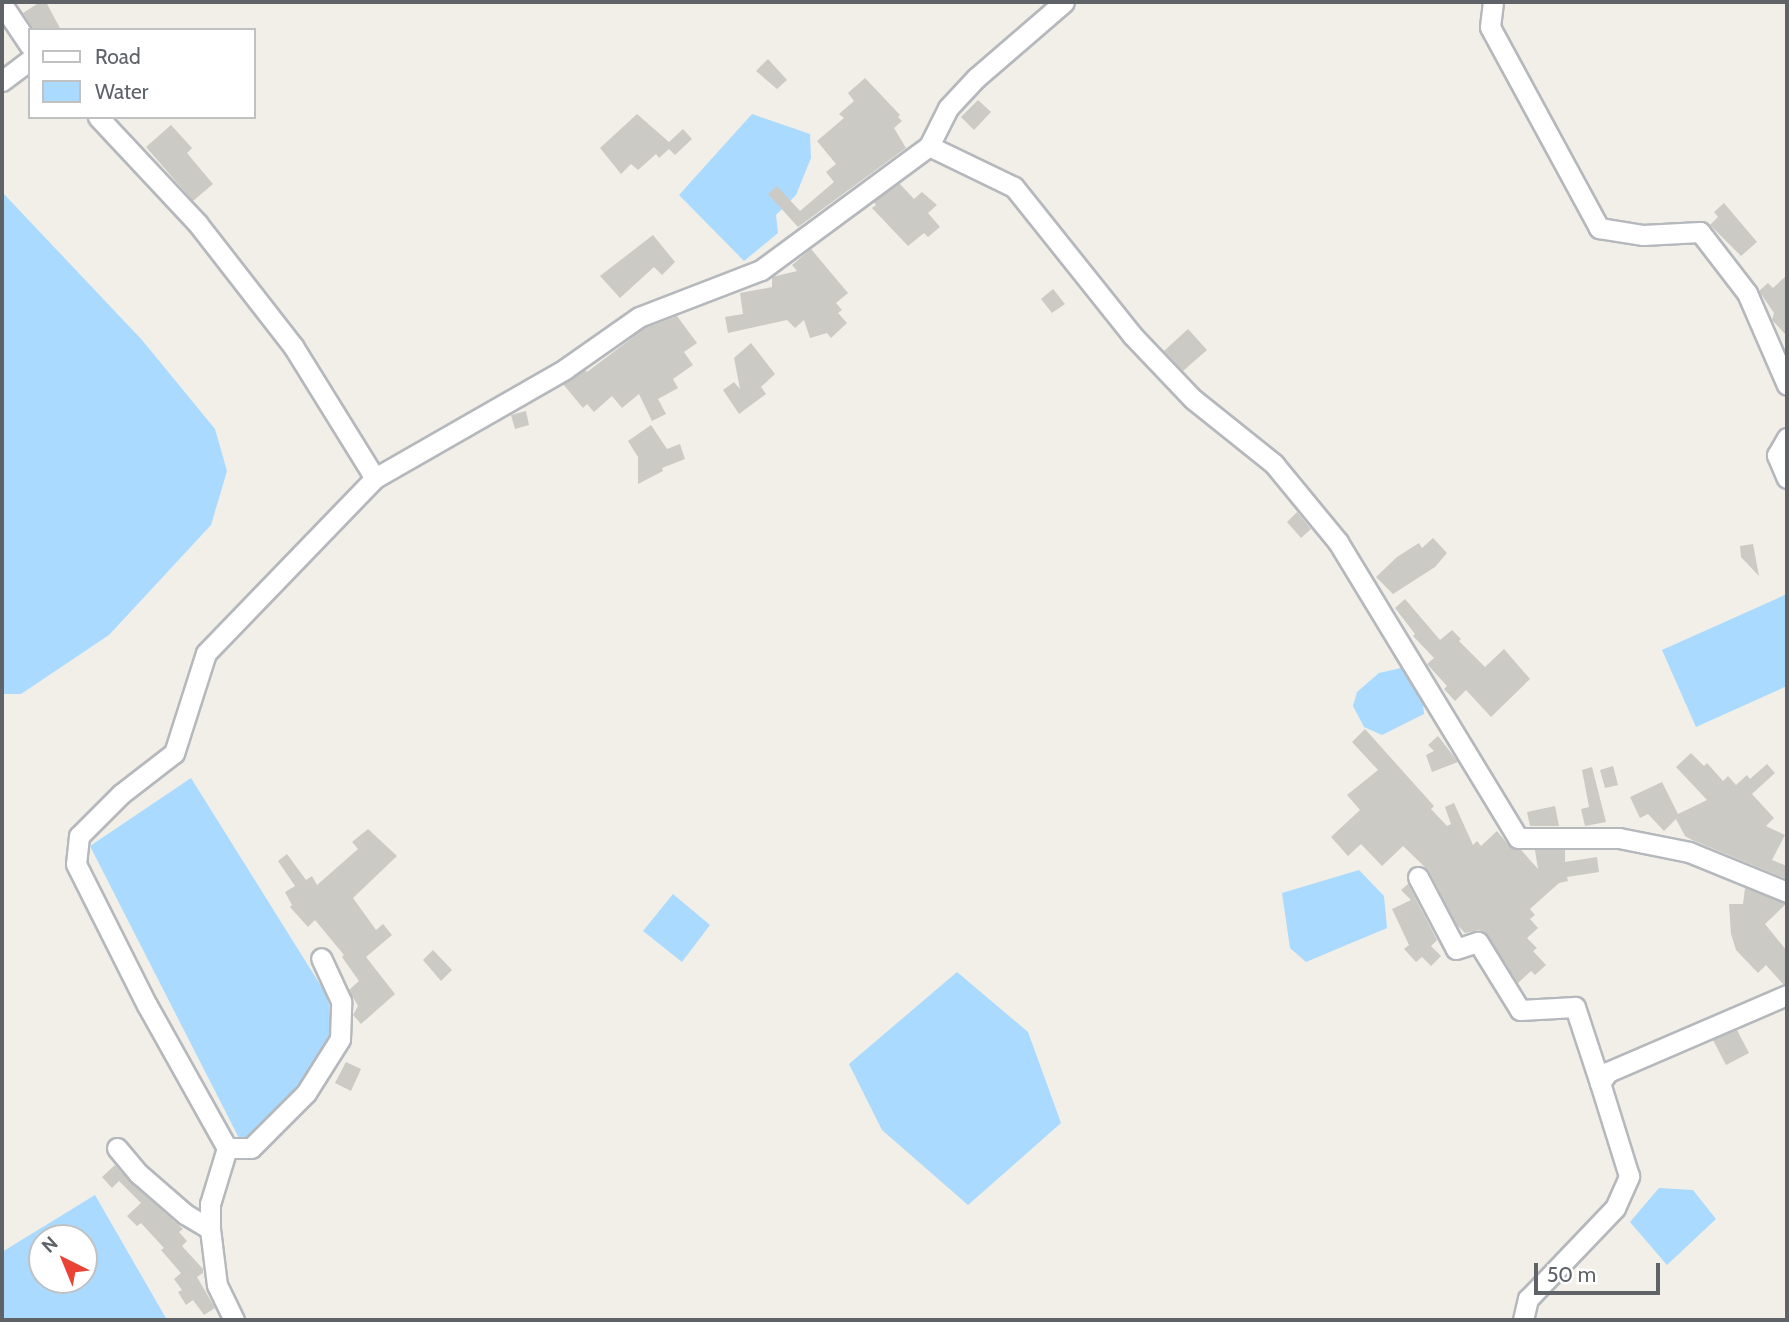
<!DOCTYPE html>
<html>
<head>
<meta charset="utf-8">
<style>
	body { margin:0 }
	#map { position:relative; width:1789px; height:1322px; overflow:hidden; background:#f1efe8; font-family:Cabin,sans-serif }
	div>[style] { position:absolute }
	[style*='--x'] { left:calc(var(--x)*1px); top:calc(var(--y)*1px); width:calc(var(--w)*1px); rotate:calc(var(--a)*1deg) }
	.water>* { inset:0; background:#aadaff }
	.building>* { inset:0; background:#cccac5 }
	.roads { filter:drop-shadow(2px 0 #b5b8bc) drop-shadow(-2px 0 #b5b8bc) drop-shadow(0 2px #b5b8bc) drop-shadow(0 -2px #b5b8bc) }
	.minor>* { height:19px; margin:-9.5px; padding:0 9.5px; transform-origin:9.5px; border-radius:9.5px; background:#fff }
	span { translate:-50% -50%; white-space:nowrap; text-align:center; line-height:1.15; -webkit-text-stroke:5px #fff; paint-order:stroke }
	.frame { position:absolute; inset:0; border:4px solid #5f6368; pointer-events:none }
	.legend { position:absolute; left:28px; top:28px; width:228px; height:91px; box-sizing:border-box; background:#fff; border:2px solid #bfc1c3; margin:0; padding:9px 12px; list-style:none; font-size:21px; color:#5f6368 }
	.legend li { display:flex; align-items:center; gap:14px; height:35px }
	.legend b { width:35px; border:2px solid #bfc1c3 }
	.north { position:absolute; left:28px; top:1224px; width:70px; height:70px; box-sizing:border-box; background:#fff; border:2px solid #bfc1c3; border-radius:50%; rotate:317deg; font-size:19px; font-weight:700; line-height:28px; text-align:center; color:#5f6368 }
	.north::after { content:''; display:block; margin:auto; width:24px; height:32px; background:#ea4335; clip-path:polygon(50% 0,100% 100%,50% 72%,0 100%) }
	.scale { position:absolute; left:1534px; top:1263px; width:126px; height:32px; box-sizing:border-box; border:4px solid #5f6368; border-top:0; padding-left:9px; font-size:21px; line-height:24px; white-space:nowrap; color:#5f6368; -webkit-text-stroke:5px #fff; paint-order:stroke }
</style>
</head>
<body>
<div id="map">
	<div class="water">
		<i style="clip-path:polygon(752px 114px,810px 134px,811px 158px,796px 195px,776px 215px,778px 233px,744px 261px,679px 195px)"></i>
		<i style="clip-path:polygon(2px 192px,142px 340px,215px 429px,227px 471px,211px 525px,109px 635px,21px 694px,2px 694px)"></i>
		<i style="clip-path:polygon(1787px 594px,1787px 686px,1696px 727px,1662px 650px)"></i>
		<i style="clip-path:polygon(1401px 668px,1421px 686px,1424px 714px,1382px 735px,1364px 727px,1353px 706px,1357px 692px,1379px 673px)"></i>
		<i style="clip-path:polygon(191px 778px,326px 994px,335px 1025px,292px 1096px,241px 1142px,90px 846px)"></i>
		<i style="clip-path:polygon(1359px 870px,1384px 896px,1387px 928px,1306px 962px,1290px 948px,1282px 893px)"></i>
		<i style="clip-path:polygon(673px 894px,710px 925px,682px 962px,643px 931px)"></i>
		<i style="clip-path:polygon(957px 972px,1028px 1032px,1061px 1123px,968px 1205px,882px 1130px,849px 1064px)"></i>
		<i style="clip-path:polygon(1659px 1188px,1693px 1190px,1716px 1219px,1667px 1265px,1630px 1222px)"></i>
		<i style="clip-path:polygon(evenodd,95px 1195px,167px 1320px,2px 1320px,2px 1252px,95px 1195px,84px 1238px,84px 1280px,42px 1280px,42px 1238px,84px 1238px)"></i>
	</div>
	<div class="building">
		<i style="clip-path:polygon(40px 2px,46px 2px,61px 30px,34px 30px,23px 13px)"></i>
		<i style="clip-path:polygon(768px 59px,787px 80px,777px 89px,756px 71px)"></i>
		<i style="clip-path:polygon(865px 78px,900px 115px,898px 117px,902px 121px,894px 128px,906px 148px,798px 227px,768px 194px,777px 186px,800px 211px,834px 182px,826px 172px,836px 164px,817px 141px,844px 118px,839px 114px,854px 101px,848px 93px)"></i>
		<i style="clip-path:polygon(978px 100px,991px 112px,974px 130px,961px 117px)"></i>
		<i style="clip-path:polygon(637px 114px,669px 142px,683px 129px,692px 139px,675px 155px,669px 149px,659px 158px,656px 154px,638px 170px,631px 164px,621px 174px,600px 148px)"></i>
		<i style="clip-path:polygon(171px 125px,192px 148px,187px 153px,213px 184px,193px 201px,146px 147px)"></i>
		<i style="clip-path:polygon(899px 183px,914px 199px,922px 192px,937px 205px,928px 213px,940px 227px,928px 237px,924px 233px,908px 246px,872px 208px,876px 205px,874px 202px)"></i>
		<i style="clip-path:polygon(1724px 203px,1757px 242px,1741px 256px,1710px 225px,1718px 217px,1714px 212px)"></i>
		<i style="clip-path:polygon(653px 235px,675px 262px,662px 275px,654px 267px,620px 298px,600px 276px)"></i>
		<i style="clip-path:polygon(811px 249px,848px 293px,836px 303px,842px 310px,838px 313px,847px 323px,831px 338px,827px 333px,810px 338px,804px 320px,795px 328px,787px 320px,728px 333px,725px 317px,743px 314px,740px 293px,772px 287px,772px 277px,797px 271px,792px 265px)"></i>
		<i style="clip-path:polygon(1787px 275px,1787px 336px,1772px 320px,1774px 313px,1759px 291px,1768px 283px,1773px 288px)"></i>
		<i style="clip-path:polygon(1053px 289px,1065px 304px,1052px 313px,1041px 299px)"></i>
		<i style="clip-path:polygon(677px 316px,697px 343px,684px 352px,693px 365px,673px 379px,678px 388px,658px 399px,666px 414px,652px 421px,639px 394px,622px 408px,612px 396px,594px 412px,587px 404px,583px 408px,563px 384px,585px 370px,587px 372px,645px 328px)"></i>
		<i style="clip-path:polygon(1188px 329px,1207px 350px,1183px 371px,1164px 351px)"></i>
		<i style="clip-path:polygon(751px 343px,775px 374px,761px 387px,766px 394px,739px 414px,723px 390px,734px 382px,740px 389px,734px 358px)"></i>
		<i style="clip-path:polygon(526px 411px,529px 425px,515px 429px,511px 415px)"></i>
		<i style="clip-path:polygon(651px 425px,667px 449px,680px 444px,685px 459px,662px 468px,663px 471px,638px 484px,638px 457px,628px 441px)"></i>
		<i style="clip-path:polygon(1297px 512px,1311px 529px,1301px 538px,1287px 522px)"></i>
		<i style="clip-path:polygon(1433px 538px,1447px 553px,1435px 567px,1393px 594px,1376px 577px,1397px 557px,1419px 543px,1422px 548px)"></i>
		<i style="clip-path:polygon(1753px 544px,1759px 576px,1741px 557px,1740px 546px)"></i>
		<i style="clip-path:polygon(1405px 599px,1440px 640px,1452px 630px,1461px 639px,1459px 641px,1485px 667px,1504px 649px,1530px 679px,1491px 717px,1466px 690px,1455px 701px,1444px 689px,1447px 686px,1427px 664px,1434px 658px,1413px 636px,1415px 634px,1395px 608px)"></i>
		<i style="clip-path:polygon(1365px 729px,1434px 806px,1431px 809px,1447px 826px,1451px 824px,1445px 807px,1454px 803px,1473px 845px,1477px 841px,1481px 846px,1497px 831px,1511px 848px,1521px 850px,1538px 869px,1535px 850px,1565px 850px,1565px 862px,1597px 857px,1599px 872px,1567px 877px,1568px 881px,1559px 883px,1530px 909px,1535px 915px,1530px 919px,1538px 928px,1527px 938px,1537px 948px,1533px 951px,1546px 965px,1535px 975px,1531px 971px,1518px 983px,1485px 932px,1479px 930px,1465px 933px,1457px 925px,1429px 871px,1403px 846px,1382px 866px,1361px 844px,1348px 856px,1331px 837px,1360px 810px,1347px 795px,1378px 770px,1352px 742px)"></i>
		<i style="clip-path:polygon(1438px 736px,1458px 762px,1432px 772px,1426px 755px,1434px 751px,1428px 745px)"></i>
		<i style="clip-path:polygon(1691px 753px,1704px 766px,1707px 763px,1723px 781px,1728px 776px,1736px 785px,1747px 775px,1750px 779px,1767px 764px,1775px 773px,1752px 794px,1774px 818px,1766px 826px,1785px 835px,1772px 860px,1787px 866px,1787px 879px,1692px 840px,1685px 836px,1676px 819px,1664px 831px,1648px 814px,1640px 818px,1630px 797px,1662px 782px,1678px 814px,1707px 800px,1676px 767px)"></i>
		<i style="clip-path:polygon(1613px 766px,1618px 785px,1605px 788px,1600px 770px)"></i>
		<i style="clip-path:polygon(1592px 767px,1606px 822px,1585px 826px,1581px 809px,1589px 807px,1582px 770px)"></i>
		<i style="clip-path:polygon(1555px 806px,1559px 826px,1530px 826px,1527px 812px)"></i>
		<i style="clip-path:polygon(368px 829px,397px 856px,353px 898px,376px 930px,383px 924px,392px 935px,366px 957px,395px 994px,361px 1024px,353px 1015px,358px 1006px,349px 990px,359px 981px,342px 957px,344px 955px,315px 920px,308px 927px,290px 907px,292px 905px,285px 892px,295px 886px,278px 861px,287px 854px,306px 880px,312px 876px,317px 885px,358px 849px,352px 842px)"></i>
		<i style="clip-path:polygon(1408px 884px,1437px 940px,1431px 946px,1441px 956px,1431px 966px,1422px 957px,1416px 962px,1404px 949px,1409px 945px,1392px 909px,1411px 900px,1401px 890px)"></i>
		<i style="clip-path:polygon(1745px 888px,1786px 904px,1765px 924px,1787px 951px,1787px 983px,1783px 984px,1766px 965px,1758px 973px,1736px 950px,1731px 934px,1729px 904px,1743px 904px)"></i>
		<i style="clip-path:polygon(433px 950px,452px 970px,441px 981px,423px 960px)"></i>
		<i style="clip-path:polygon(1737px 1030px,1749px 1053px,1726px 1065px,1713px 1040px)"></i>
		<i style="clip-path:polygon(346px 1062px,361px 1069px,351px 1091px,335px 1083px)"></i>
		<i style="clip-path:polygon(115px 1165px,131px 1183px,183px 1229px,179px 1232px,187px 1241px,182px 1246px,203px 1269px,203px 1273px,197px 1277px,215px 1308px,204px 1315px,193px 1300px,186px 1305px,178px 1292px,182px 1290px,174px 1279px,181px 1273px,161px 1250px,164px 1248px,141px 1223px,137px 1226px,127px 1216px,141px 1203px,119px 1181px,112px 1188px,102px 1177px)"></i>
	</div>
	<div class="roads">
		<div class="minor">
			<i style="--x:1493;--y:2;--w:25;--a:97"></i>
			<i style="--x:1490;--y:27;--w:229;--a:61.5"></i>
			<i style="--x:1599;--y:228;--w:45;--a:9"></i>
			<i style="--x:1643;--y:235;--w:57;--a:-3"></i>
			<i style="--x:1700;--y:232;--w:77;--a:52.4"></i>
			<i style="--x:1747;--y:293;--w:100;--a:66.5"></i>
			<i style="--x:2;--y:4;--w:50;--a:56.3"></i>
			<i style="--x:2;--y:81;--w:35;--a:-37"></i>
			<i style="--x:98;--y:117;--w:146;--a:46.9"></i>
			<i style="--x:198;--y:224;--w:155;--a:52.1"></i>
			<i style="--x:293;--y:346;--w:155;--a:58.2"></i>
			<i style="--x:375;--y:478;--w:243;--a:134"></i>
			<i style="--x:206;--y:653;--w:105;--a:107.7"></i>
			<i style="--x:174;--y:753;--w:67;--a:142.3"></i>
			<i style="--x:121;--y:794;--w:59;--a:135"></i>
			<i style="--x:79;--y:836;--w:28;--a:96"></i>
			<i style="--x:76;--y:864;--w:158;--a:63.3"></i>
			<i style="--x:147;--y:1005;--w:164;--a:60.8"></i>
			<i style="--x:227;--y:1148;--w:59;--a:106.9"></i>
			<i style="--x:210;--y:1204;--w:25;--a:90"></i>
			<i style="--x:210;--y:1229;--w:56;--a:82.9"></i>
			<i style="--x:217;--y:1285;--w:39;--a:64"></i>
			<i style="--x:929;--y:146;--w:42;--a:-63.4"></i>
			<i style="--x:948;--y:108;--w:41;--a:-47"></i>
			<i style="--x:976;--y:78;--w:116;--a:-40.8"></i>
			<i style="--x:1787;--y:438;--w:20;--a:120"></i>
			<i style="--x:1777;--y:455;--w:25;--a:67"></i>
			<i style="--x:375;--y:478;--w:219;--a:-29.8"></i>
			<i style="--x:565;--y:369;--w:90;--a:-35.1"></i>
			<i style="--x:639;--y:317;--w:131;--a:-21.1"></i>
			<i style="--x:761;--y:270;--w:209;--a:-36.4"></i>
			<i style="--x:929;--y:146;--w:94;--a:25.8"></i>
			<i style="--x:1014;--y:187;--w:189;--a:51.4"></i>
			<i style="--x:1132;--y:335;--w:88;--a:46.4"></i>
			<i style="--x:1193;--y:399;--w:104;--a:38.7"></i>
			<i style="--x:1274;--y:464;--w:101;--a:50.6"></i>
			<i style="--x:1338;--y:542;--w:346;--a:58.7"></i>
			<i style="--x:1518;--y:838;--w:101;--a:0"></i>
			<i style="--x:1619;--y:838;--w:71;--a:11.3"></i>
			<i style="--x:1689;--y:852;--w:106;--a:22.2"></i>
			<i style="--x:1418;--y:877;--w:81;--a:62.2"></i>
			<i style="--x:1456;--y:949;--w:23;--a:-18"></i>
			<i style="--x:1478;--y:942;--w:80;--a:58.3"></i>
			<i style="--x:1520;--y:1010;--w:55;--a:-3.1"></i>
			<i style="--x:1575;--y:1007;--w:80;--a:71.8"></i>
			<i style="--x:117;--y:1148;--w:34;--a:50"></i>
			<i style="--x:139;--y:1174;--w:61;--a:41"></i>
			<i style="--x:185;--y:1214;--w:29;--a:31"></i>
			<i style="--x:227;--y:1148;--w:24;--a:0"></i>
			<i style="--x:251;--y:1148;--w:78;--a:-45"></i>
			<i style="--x:306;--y:1093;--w:64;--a:-57.8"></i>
			<i style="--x:340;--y:1039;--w:38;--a:-88"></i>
			<i style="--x:341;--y:1001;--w:47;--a:-114.9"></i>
			<i style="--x:1523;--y:1320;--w:22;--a:-77"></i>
			<i style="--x:1528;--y:1299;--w:126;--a:-46.3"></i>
			<i style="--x:1615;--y:1208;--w:35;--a:-66"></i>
			<i style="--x:1629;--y:1176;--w:97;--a:-107.3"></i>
			<i style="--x:1600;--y:1083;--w:14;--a:-54"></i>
			<i style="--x:1608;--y:1072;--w:195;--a:-23.3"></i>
		</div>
	</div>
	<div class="frame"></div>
	<ul class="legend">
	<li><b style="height:9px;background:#fff"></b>Road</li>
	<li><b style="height:19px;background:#aadaff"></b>Water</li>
	</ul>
	<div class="north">N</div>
	<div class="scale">50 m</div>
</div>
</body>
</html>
